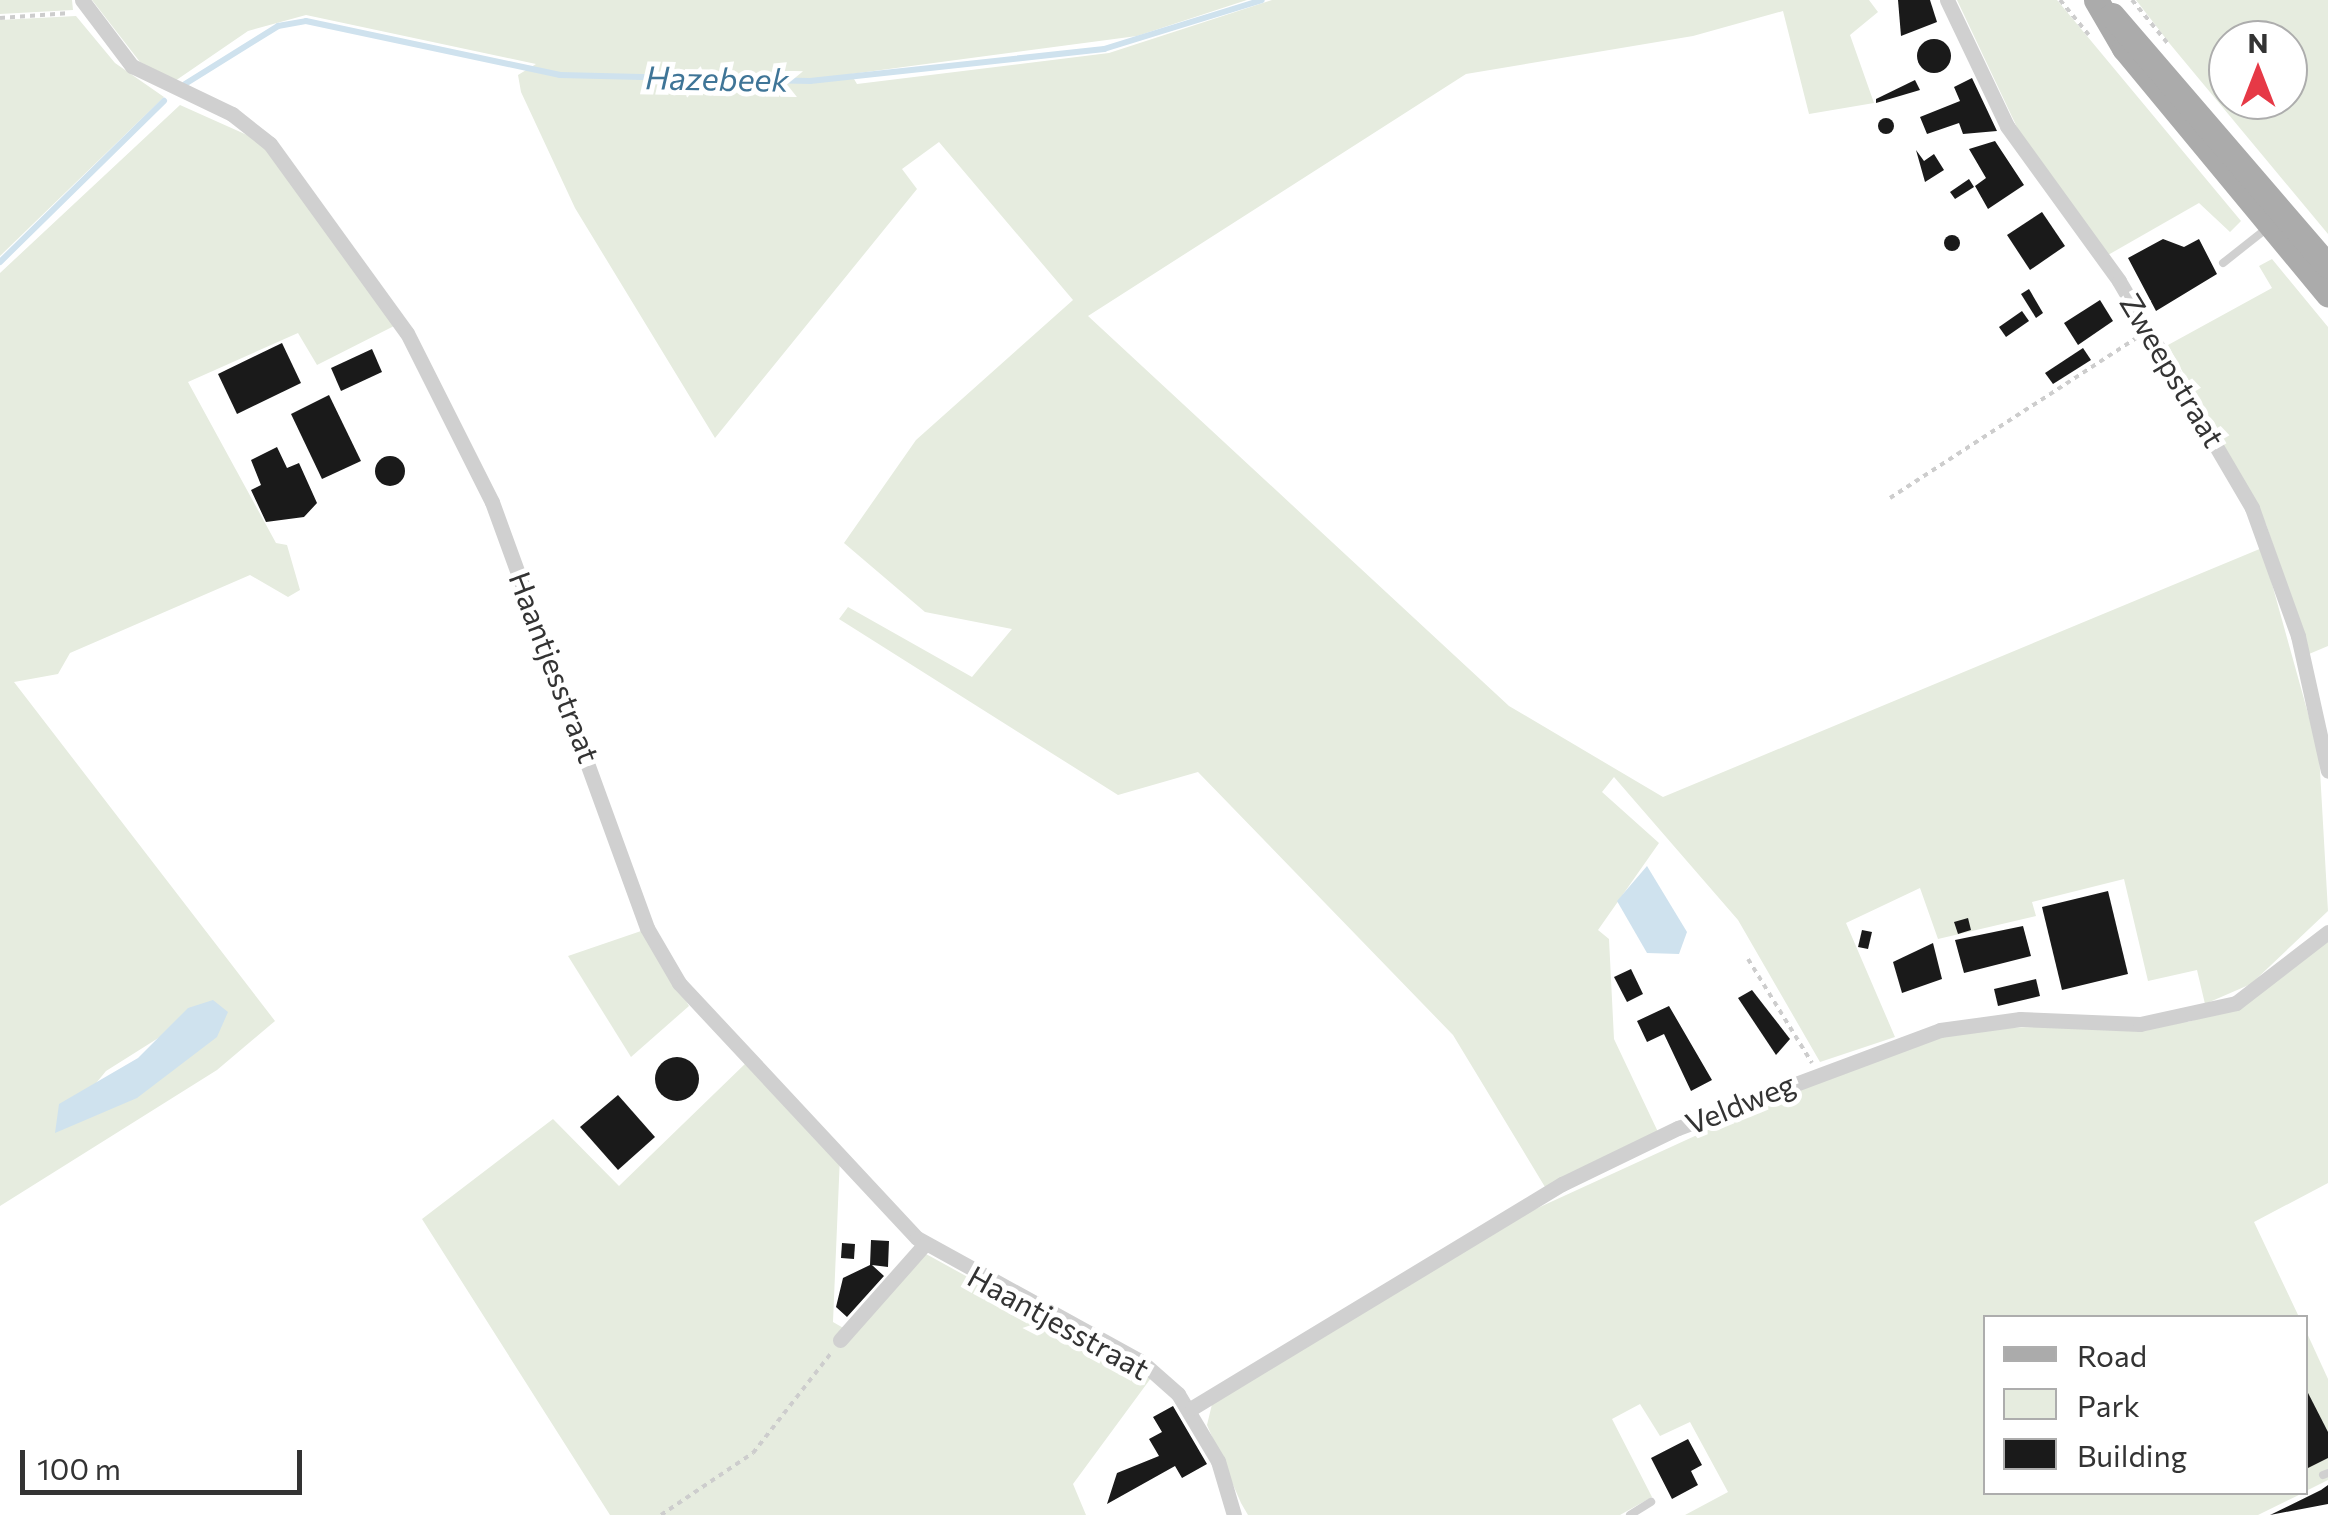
<!DOCTYPE html>
<html>
<head>
<meta charset="utf-8">
<style>
	body { margin:0 }
	#map { position:relative; width:2328px; height:1515px; overflow:hidden; background:#fff; font-family:Commissioner,sans-serif }
	div>[style] { position:absolute }
	[style*='--x'] { left:calc(var(--x)*1px); top:calc(var(--y)*1px); width:calc(var(--w)*1px); rotate:calc(var(--a)*1deg) }
	.green>* { inset:0; background:#e6ecdf }
	.water>* { inset:0; background:#cfe2ee }
	.stream>* { height:6px; margin:-3px; padding:0 3px; transform-origin:3px; border-radius:3px; background:#cfe2ee }
	.building>* { inset:0; background:#1a1a1a }
	.round { border-radius:50% }
	.path>* { height:4px; margin-top:-2px; transform-origin:0; background:repeating-linear-gradient(90deg,#cdcdcd 0 5px,transparent 0 10px) }
	.service>* { height:8px; margin:-4px; padding:0 4px; transform-origin:4px; border-radius:4px; background:#d0d0d0 }
	.minor>* { height:15px; margin:-7.5px; padding:0 7.5px; transform-origin:7.5px; border-radius:7.5px; background:#d0d0d0 }
	.primary>* { height:25px; margin:-12.5px; padding:0 12.5px; transform-origin:12.5px; border-radius:12.5px; background:#ababab }
	span { translate:-50% -50%; white-space:nowrap; text-align:center; line-height:1.15; -webkit-text-stroke:10px #fff; paint-order:stroke }
	.street-label { font-size:30px; color:#333 }
	.water-label { font-size:32px; color:#3f7597; font-style:italic }
	.legend { position:absolute; left:1983px; top:1315px; width:325px; height:180px; box-sizing:border-box; background:#fff; border:2px solid #adadad; margin:0; padding:12px 18px; list-style:none; font-size:30px; color:#333 }
	.legend li { display:flex; align-items:center; gap:20px; height:50px }
	.legend b { width:50px; border:2px solid #adadad }
	.north { position:absolute; left:2208px; top:20px; width:100px; height:100px; box-sizing:border-box; background:#fff; border:2px solid #adadad; border-radius:50%; rotate:0deg; font-size:28px; font-weight:700; line-height:40px; text-align:center; color:#333 }
	.north::after { content:''; display:block; margin:auto; width:35px; height:45px; background:#e63946; clip-path:polygon(50% 0,100% 100%,50% 72%,0 100%) }
	.scale { position:absolute; left:20px; top:1450px; width:282px; height:45px; box-sizing:border-box; border:5px solid #333; border-top:0; padding-left:12px; font-size:30px; line-height:35px; white-space:nowrap; color:#333; -webkit-text-stroke:8px #fff; paint-order:stroke }
</style>
</head>
<body>
<div id="map">
	<div class="green">
		<i style="clip-path:polygon(0 0,72px 0,73px 10px,0 14px)"></i>
		<i style="clip-path:polygon(92px 0,1247px 0,1137px 36px,851px 74px,857px 84px,1109px 53px,1272px 0,1869px 0,1878px 12px,1850px 35px,1874px 103px,1809px 114px,1783px 11px,1693px 36px,1466px 74px,1088px 316px,1509px 706px,1663px 797px,2262px 548px,2319px 753px,2328px 911px,2251px 984px,2205px 1004px,2197px 970px,2148px 981px,2124px 879px,2032px 902px,2036px 916px,1938px 939px,1920px 888px,1846px 923px,1895px 1037px,1820px 1062px,1738px 920px,1614px 777px,1602px 792px,1659px 843px,1598px 930px,1609px 939px,1614px 1039px,1658px 1132px,1545px 1187px,1453px 1035px,1198px 772px,1118px 795px,839px 619px,848px 607px,972px 677px,1012px 629px,925px 612px,844px 543px,916px 440px,1073px 300px,939px 142px,902px 169px,917px 189px,715px 438px,575px 208px,521px 92px,518px 75px,536px 64px,306px 15px,248px 31px,175px 81px,140px 62px)"></i>
		<i style="clip-path:polygon(1957px 0,2057px 0,2241px 221px,2230px 232px,2199px 203px,2108px 255px,2023px 140px)"></i>
		<i style="clip-path:polygon(evenodd,2136px 0,2328px 0,2328px 234px,2170px 44px,2136px 0,2228px 40px,2288px 40px,2288px 100px,2228px 100px,2228px 40px)"></i>
		<i style="clip-path:polygon(76px 16px,115px 63px,164px 97px,0 256px,0 20px)"></i>
		<i style="clip-path:polygon(evenodd,180px 105px,263px 142px,396px 325px,317px 365px,298px 333px,188px 382px,276px 543px,287px 545px,300px 590px,288px 597px,250px 575px,70px 653px,58px 674px,14px 682px,275px 1021px,217px 1070px,0 1206px,0 273px,180px 105px,179px 1025px,56px 1132px,106px 1071px,179px 1025px)"></i>
		<i style="clip-path:polygon(2272px 259px,2328px 327px,2328px 646px,2309px 654px,2266px 524px,2168px 345px,2272px 288px,2259px 266px)"></i>
		<i style="clip-path:polygon(644px 930px,689px 1006px,631px 1057px,568px 956px)"></i>
		<i style="clip-path:polygon(2328px 941px,2328px 1183px,2254px 1222px,2299px 1317px,1986px 1318px,1986px 1492px,2303px 1493px,2258px 1515px,1685px 1515px,1728px 1492px,1690px 1422px,1660px 1436px,1640px 1404px,1612px 1419px,1652px 1497px,1620px 1515px,1248px 1515px,1241px 1503px,1207px 1425px,1213px 1400px,1505px 1223px,1865px 1058px,1970px 1029px,2188px 1022px,2240px 1005px)"></i>
		<i style="clip-path:polygon(747px 1062px,840px 1156px,833px 1322px,852px 1333px,926px 1254px,1151px 1378px,1073px 1484px,1086px 1515px,610px 1515px,422px 1219px,553px 1119px,619px 1186px)"></i>
		<i style="clip-path:polygon(2306px 1331px,2328px 1379px,2328px 1480px,2306px 1491px)"></i>
	</div>
	<div class="water">
		<i style="clip-path:polygon(1647px 866px,1687px 932px,1679px 954px,1647px 953px,1617px 901px)"></i>
		<i style="clip-path:polygon(213px 1000px,228px 1012px,217px 1037px,137px 1098px,55px 1133px,59px 1104px,138px 1058px,188px 1008px)"></i>
	</div>
	<div class="stream">
		<i style="--x:185;--y:84;--w:110;--a:-31.9"></i>
		<i style="--x:278;--y:26;--w:28;--a:-10"></i>
		<i style="--x:306;--y:21;--w:260;--a:12"></i>
		<i style="--x:560;--y:75;--w:250;--a:1.4"></i>
		<i style="--x:810;--y:81;--w:296;--a:-6.2"></i>
		<i style="--x:1104;--y:49;--w:165;--a:-17.2"></i>
		<i style="--x:0;--y:262;--w:230;--a:-44.5"></i>
	</div>
	<div class="building">
		<i style="clip-path:polygon(1898px 0,1930px 0,1937px 22px,1901px 36px)"></i>
		<i class="round" style="left:1917px;top:39px;width:34px;height:34px"></i>
		<i style="clip-path:polygon(1972px 78px,1997px 131px,1963px 134px,1959px 123px,1927px 134px,1920px 117px,1960px 101px,1954px 87px)"></i>
		<i style="clip-path:polygon(1915px 80px,1920px 90px,1876px 103px,1876px 99px)"></i>
		<i class="round" style="left:1878px;top:118px;width:16px;height:16px"></i>
		<i style="clip-path:polygon(1995px 141px,2024px 185px,1988px 209px,1975px 186px,1986px 178px,1969px 149px)"></i>
		<i style="clip-path:polygon(1916px 150px,1924px 161px,1934px 154px,1944px 170px,1925px 182px)"></i>
		<i style="clip-path:polygon(1969px 179px,1974px 187px,1955px 199px,1950px 192px)"></i>
		<i style="clip-path:polygon(2042px 212px,2065px 246px,2030px 270px,2007px 235px)"></i>
		<i class="round" style="left:1944px;top:235px;width:16px;height:16px"></i>
		<i style="clip-path:polygon(2163px 239px,2184px 247px,2199px 239px,2217px 274px,2156px 311px,2128px 258px)"></i>
		<i style="clip-path:polygon(2029px 289px,2043px 313px,2036px 318px,2021px 294px)"></i>
		<i style="clip-path:polygon(2100px 300px,2113px 321px,2078px 345px,2064px 323px)"></i>
		<i style="clip-path:polygon(2022px 311px,2029px 321px,2006px 337px,1999px 327px)"></i>
		<i style="clip-path:polygon(282px 343px,301px 383px,237px 414px,218px 374px)"></i>
		<i style="clip-path:polygon(2083px 348px,2091px 360px,2053px 384px,2045px 373px)"></i>
		<i style="clip-path:polygon(372px 349px,382px 372px,341px 391px,331px 368px)"></i>
		<i style="clip-path:polygon(329px 395px,361px 461px,322px 479px,291px 414px)"></i>
		<i style="clip-path:polygon(277px 447px,287px 468px,299px 463px,317px 503px,304px 517px,266px 522px,251px 490px,261px 485px,251px 460px)"></i>
		<i class="round" style="left:375px;top:456px;width:30px;height:30px"></i>
		<i style="clip-path:polygon(2108px 891px,2128px 974px,2062px 990px,2042px 907px)"></i>
		<i style="clip-path:polygon(1968px 918px,1971px 930px,1958px 934px,1954px 922px)"></i>
		<i style="clip-path:polygon(2023px 926px,2031px 956px,1964px 973px,1955px 940px)"></i>
		<i style="clip-path:polygon(1862px 930px,1872px 932px,1868px 949px,1858px 947px)"></i>
		<i style="clip-path:polygon(1933px 943px,1942px 979px,1902px 993px,1893px 962px)"></i>
		<i style="clip-path:polygon(1631px 969px,1643px 994px,1627px 1002px,1614px 977px)"></i>
		<i style="clip-path:polygon(2036px 979px,2040px 996px,1998px 1006px,1994px 989px)"></i>
		<i style="clip-path:polygon(1752px 990px,1790px 1039px,1776px 1055px,1738px 998px)"></i>
		<i style="clip-path:polygon(1669px 1006px,1712px 1080px,1691px 1091px,1664px 1034px,1647px 1042px,1637px 1021px)"></i>
		<i class="round" style="left:655px;top:1057px;width:44px;height:44px"></i>
		<i style="clip-path:polygon(618px 1095px,655px 1137px,618px 1170px,580px 1127px)"></i>
		<i style="clip-path:polygon(871px 1240px,889px 1241px,888px 1267px,872px 1265px,884px 1276px,847px 1317px,836px 1307px,843px 1278px,870px 1265px)"></i>
		<i style="clip-path:polygon(842px 1243px,855px 1244px,854px 1259px,841px 1258px)"></i>
		<i style="clip-path:polygon(2306px 1389px,2328px 1432px,2328px 1458px,2306px 1469px)"></i>
		<i style="clip-path:polygon(1173px 1406px,1207px 1464px,1182px 1478px,1175px 1466px,1107px 1504px,1117px 1473px,1159px 1456px,1149px 1439px,1162px 1432px,1153px 1417px)"></i>
		<i style="clip-path:polygon(1688px 1439px,1702px 1465px,1691px 1471px,1698px 1485px,1672px 1499px,1651px 1458px)"></i>
		<i style="clip-path:polygon(2328px 1485px,2328px 1504px,2270px 1515px,2321px 1490px)"></i>
	</div>
	<div class="path">
		<i style="--x:2060;--y:0;--w:45;--a:50.4"></i>
		<i style="--x:2132;--y:0;--w:58;--a:50.6"></i>
		<i style="--x:0;--y:18;--w:70;--a:-4.1"></i>
		<i style="--x:1890;--y:498;--w:293;--a:-33"></i>
		<i style="--x:1748;--y:959;--w:122;--a:58.4"></i>
		<i style="--x:661;--y:1515;--w:111;--a:-34"></i>
		<i style="--x:753;--y:1453;--w:128;--a:-52"></i>
	</div>
	<div class="service">
		<i style="--x:2223;--y:263;--w:55;--a:-38.3"></i>
		<i style="--x:2323;--y:1475;--w:5;--a:-22"></i>
		<i style="--x:1630;--y:1515;--w:25;--a:-32"></i>
	</div>
	<div class="minor">
		<i style="--x:82;--y:0;--w:83;--a:52.9"></i>
		<i style="--x:132;--y:66;--w:111;--a:25.6"></i>
		<i style="--x:232;--y:114;--w:48;--a:38.3"></i>
		<i style="--x:270;--y:144;--w:233;--a:54.1"></i>
		<i style="--x:407;--y:333;--w:189;--a:63.3"></i>
		<i style="--x:492;--y:502;--w:453;--a:70"></i>
		<i style="--x:647;--y:928;--w:64;--a:59.8"></i>
		<i style="--x:679;--y:983;--w:349;--a:47"></i>
		<i style="--x:917;--y:1238;--w:258;--a:28.9"></i>
		<i style="--x:1143;--y:1363;--w:47;--a:41.5"></i>
		<i style="--x:1178;--y:1394;--w:78;--a:59.2"></i>
		<i style="--x:1218;--y:1461;--w:56;--a:73.5"></i>
		<i style="--x:1947;--y:0;--w:140;--a:64.5"></i>
		<i style="--x:2007;--y:126;--w:191;--a:54.1"></i>
		<i style="--x:2119;--y:281;--w:263;--a:59.6"></i>
		<i style="--x:2252;--y:508;--w:136;--a:70.2"></i>
		<i style="--x:2298;--y:636;--w:138;--a:77.5"></i>
		<i style="--x:840;--y:1340;--w:128;--a:-48.5"></i>
		<i style="--x:1192;--y:1408;--w:433;--a:-31.2"></i>
		<i style="--x:1562;--y:1184;--w:129;--a:-25.8"></i>
		<i style="--x:1678;--y:1128;--w:280;--a:-20.5"></i>
		<i style="--x:1940;--y:1030;--w:81;--a:-7.8"></i>
		<i style="--x:2020;--y:1019;--w:120;--a:2.4"></i>
		<i style="--x:2140;--y:1024;--w:98;--a:-12.3"></i>
		<i style="--x:2236;--y:1003;--w:116;--a:-37.7"></i>
	</div>
	<div class="primary">
		<i style="--x:2096;--y:0;--w:56;--a:59.7"></i>
		<i style="--x:2124;--y:48;--w:320;--a:50.4"></i>
		<i style="--x:2112;--y:15;--w:331;--a:49.3"></i>
	</div>
	<div class="street-label">
		<span style="left:2173px;top:370px;rotate:59deg">Zweepstraat</span>
		<span style="left:555px;top:667px;rotate:69deg">Haantjesstraat</span>
		<span style="left:1740px;top:1103px;rotate:-22deg">Veldweg</span>
		<span style="left:1059px;top:1322px;rotate:29deg">Haantjesstraat</span>
	</div>
	<div class="water-label">
		<span style="left:717px;top:78px;rotate:1deg">Hazebeek</span>
	</div>
	<ul class="legend">
	<li><b style="height:12px;background:#ababab"></b>Road</li>
	<li><b style="height:28px;background:#e6ecdf"></b>Park</li>
	<li><b style="height:28px;background:#1a1a1a"></b>Building</li>
	</ul>
	<div class="north">N</div>
	<div class="scale">100 m</div>
</div>
</body>
</html>
